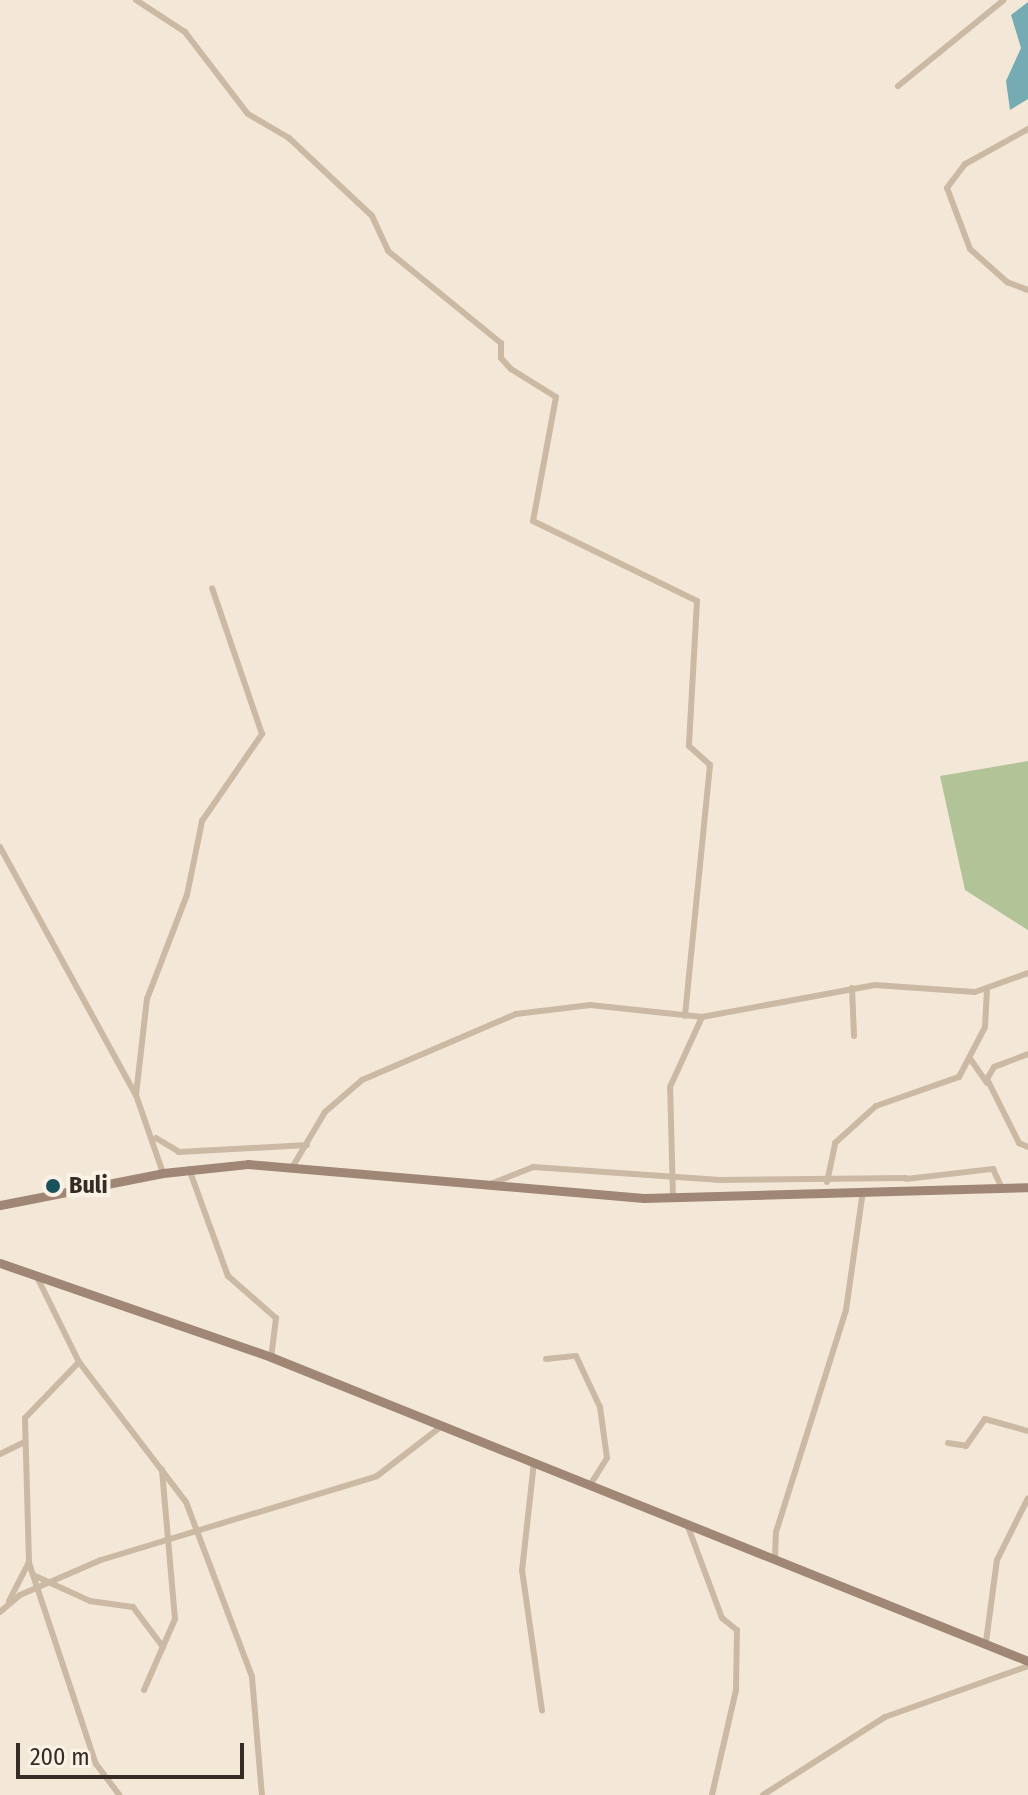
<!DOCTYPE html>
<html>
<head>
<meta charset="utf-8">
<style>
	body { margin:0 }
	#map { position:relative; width:1028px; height:1795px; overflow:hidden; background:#f3e8d8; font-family:"Fira Sans Condensed",sans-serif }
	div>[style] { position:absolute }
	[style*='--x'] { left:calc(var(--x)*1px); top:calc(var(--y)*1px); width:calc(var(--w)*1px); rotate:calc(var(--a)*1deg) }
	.green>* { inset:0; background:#b1c397 }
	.water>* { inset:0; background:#75abb2 }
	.street>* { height:6px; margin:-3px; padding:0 3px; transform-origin:3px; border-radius:3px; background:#ccb9a3 }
	.secondary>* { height:9px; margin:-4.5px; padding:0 4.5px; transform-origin:4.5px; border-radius:4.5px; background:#a08775 }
	.dots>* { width:22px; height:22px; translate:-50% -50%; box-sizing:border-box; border:4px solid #faf2e5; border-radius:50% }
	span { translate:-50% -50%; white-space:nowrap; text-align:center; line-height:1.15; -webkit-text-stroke:8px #faf2e5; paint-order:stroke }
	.poi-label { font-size:24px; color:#362c26; font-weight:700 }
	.left { translate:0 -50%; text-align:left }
	.scale { position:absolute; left:16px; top:1743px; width:228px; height:36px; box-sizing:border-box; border:4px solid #362c26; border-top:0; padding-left:10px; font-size:24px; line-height:28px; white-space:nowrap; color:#362c26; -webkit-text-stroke:6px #faf2e5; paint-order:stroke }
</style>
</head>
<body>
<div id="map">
	<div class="green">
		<i style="clip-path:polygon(1028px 761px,1028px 930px,965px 890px,940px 776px)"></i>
	</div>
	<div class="water">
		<i style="clip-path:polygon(1028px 2px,1028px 99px,1010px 110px,1006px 81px,1021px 48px,1011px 15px)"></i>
	</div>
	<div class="street">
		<i style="--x:136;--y:0;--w:59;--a:33.1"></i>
		<i style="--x:185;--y:32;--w:103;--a:52.5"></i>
		<i style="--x:248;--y:114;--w:48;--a:30.3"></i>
		<i style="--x:289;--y:138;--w:114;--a:43.2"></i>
		<i style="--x:372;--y:216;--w:38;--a:65"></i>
		<i style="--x:388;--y:251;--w:146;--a:39.2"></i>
		<i style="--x:501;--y:343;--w:15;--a:90"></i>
		<i style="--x:501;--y:358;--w:15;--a:48"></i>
		<i style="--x:511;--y:369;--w:53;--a:31.9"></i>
		<i style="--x:556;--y:397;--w:126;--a:100.5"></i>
		<i style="--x:533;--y:521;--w:182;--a:26"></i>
		<i style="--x:697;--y:601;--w:145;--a:93.2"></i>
		<i style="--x:689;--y:746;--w:28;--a:42"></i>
		<i style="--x:710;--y:765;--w:252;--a:95.7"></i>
		<i style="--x:898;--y:86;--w:136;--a:-39.1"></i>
		<i style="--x:1028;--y:129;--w:72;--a:150.9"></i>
		<i style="--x:965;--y:164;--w:30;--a:127"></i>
		<i style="--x:947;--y:188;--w:65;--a:69.3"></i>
		<i style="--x:970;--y:249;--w:50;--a:41.7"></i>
		<i style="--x:1007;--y:282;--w:22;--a:21"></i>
		<i style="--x:0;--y:847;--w:283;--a:61.3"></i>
		<i style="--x:136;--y:1095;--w:83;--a:70.9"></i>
		<i style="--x:852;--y:988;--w:48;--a:87.6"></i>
		<i style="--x:1028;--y:1054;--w:36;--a:159"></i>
		<i style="--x:994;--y:1067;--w:14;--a:120"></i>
		<i style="--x:987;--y:1079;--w:72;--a:63.4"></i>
		<i style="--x:1019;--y:1143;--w:10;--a:24"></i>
		<i style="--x:971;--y:1060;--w:28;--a:55"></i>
		<i style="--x:136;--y:1095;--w:97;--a:-83.5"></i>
		<i style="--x:147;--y:999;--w:111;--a:-69"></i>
		<i style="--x:187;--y:895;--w:76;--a:-78.5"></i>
		<i style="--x:202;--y:821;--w:106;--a:-55.4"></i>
		<i style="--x:262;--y:734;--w:154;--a:-108.9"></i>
		<i style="--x:156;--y:1138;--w:27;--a:31"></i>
		<i style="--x:179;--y:1152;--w:128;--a:-3.1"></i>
		<i style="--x:293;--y:1166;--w:63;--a:-59.3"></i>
		<i style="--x:325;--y:1112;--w:49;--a:-40.9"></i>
		<i style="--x:362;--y:1080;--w:168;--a:-23.2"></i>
		<i style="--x:516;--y:1014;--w:75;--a:-6.9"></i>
		<i style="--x:590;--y:1005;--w:113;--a:6.1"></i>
		<i style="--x:702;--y:1017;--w:176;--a:-10.5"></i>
		<i style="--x:875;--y:985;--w:100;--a:4"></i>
		<i style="--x:975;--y:992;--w:56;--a:-19.7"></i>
		<i style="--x:189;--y:1169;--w:114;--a:70"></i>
		<i style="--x:228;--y:1276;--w:64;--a:41.2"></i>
		<i style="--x:276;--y:1318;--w:39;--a:97"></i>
		<i style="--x:906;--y:1179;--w:88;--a:-6.6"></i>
		<i style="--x:993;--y:1169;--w:21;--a:65"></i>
		<i style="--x:827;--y:1182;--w:40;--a:-78"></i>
		<i style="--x:835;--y:1143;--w:55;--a:-42.1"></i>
		<i style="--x:876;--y:1106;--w:88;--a:-19.3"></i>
		<i style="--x:959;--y:1077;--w:56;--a:-62.5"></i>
		<i style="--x:985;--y:1027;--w:38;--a:-87"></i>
		<i style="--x:488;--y:1185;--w:48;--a:-21.8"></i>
		<i style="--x:533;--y:1167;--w:184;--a:4"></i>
		<i style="--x:717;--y:1180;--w:189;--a:-0.6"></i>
		<i style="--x:673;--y:1198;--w:111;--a:-91.5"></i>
		<i style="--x:670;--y:1087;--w:77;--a:-65.4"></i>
		<i style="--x:36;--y:1275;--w:97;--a:63.7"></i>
		<i style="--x:79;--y:1362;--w:176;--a:52.6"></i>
		<i style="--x:186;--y:1502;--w:187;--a:69.3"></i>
		<i style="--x:252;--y:1677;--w:118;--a:85.2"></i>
		<i style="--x:546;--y:1359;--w:30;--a:-6"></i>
		<i style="--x:576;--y:1356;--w:56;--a:64.8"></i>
		<i style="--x:600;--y:1407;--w:51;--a:82.2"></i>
		<i style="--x:607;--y:1458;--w:31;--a:122"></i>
		<i style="--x:948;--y:1443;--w:18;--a:9"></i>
		<i style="--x:966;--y:1446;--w:33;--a:-55"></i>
		<i style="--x:985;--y:1419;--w:45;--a:15.6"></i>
		<i style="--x:0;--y:1454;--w:28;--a:-26"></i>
		<i style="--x:534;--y:1462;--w:109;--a:96.3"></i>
		<i style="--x:522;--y:1570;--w:142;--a:81.9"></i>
		<i style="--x:687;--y:1524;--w:100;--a:69.6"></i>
		<i style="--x:722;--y:1618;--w:19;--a:39"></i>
		<i style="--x:737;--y:1630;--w:60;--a:91"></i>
		<i style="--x:736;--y:1690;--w:108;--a:102.9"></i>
		<i style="--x:775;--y:1558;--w:26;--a:-88"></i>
		<i style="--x:776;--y:1532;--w:233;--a:-72.5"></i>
		<i style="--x:846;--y:1310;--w:114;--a:-81.9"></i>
		<i style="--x:29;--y:1563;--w:212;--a:71.6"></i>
		<i style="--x:96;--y:1764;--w:39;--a:53"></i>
		<i style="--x:33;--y:1575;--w:63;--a:24.5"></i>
		<i style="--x:90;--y:1601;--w:43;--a:7.9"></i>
		<i style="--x:133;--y:1607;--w:50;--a:53.1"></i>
		<i style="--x:9;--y:1601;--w:44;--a:-62.9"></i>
		<i style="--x:29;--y:1562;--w:144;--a:-91.6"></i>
		<i style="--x:25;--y:1418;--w:78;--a:-46"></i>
		<i style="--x:0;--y:1612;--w:26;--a:-40"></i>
		<i style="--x:20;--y:1595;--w:88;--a:-23.4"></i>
		<i style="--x:101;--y:1560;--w:288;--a:-16.9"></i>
		<i style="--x:377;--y:1476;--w:82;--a:-37.6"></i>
		<i style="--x:986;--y:1642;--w:83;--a:-82.4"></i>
		<i style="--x:997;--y:1560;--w:69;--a:-63.4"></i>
		<i style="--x:144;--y:1690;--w:77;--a:-66.4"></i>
		<i style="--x:175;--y:1619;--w:150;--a:-95"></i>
		<i style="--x:763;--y:1795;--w:145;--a:-32.6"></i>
		<i style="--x:885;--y:1717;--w:152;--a:-19.6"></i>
	</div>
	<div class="secondary">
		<i style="--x:0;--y:1205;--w:166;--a:-11.1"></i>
		<i style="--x:163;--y:1173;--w:85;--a:-6"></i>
		<i style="--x:248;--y:1164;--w:397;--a:4.9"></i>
		<i style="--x:644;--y:1198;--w:384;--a:-1.6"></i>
		<i style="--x:0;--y:1263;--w:287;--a:19.1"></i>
		<i style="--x:271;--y:1357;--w:816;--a:21.88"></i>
	</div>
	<div class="dots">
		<i style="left:53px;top:1186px;background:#19525b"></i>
	</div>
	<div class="poi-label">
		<span class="left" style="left:69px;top:1186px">Buli</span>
	</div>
	<div class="scale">200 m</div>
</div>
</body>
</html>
